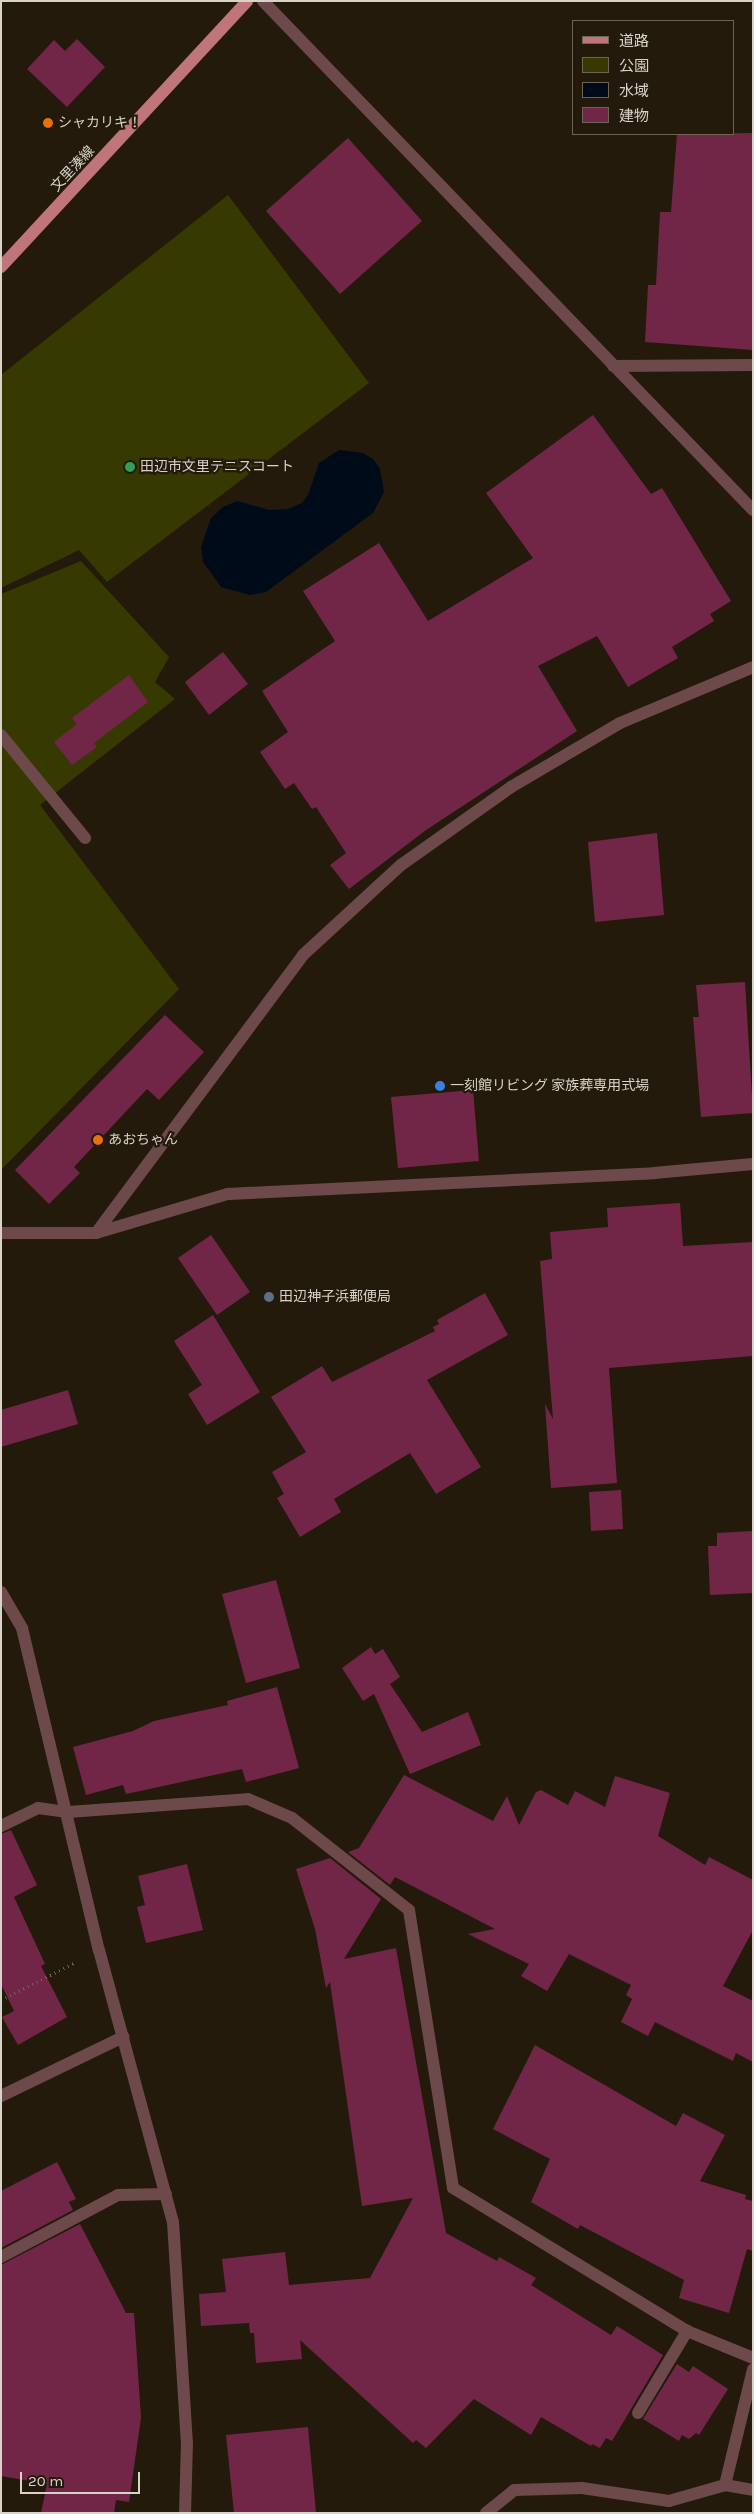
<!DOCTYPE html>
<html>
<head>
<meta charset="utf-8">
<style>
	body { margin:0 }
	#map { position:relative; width:754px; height:2514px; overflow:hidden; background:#231a0b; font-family:Karla,"Noto Sans JP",sans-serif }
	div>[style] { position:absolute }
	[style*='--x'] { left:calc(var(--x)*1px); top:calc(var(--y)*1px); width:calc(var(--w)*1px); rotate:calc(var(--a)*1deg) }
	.green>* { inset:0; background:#363a00 }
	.water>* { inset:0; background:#000b1a }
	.building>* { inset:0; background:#722647 }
	.path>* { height:3px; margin-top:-1.5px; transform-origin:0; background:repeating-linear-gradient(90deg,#6f685b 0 1px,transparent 0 5px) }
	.minor>* { height:12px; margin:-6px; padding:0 6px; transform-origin:6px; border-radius:6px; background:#6e494b }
	.major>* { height:12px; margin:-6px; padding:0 6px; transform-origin:6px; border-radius:6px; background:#c0757b }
	.dots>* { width:14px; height:14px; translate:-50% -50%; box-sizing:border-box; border:2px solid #231a0b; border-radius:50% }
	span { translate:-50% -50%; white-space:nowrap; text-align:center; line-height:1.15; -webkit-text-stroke:4.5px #231a0b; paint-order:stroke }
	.poi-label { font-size:14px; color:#d8d2c9 }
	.left { translate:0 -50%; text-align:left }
	.street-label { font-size:14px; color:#d8d2c9 }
	.frame { position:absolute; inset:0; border:2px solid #d8d2c9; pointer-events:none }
	.legend { position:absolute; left:572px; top:20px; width:162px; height:115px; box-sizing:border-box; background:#231a0b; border:1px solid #6b6457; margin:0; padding:6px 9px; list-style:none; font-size:15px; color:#d8d2c9 }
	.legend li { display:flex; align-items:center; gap:10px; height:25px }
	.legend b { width:25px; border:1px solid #6b6457 }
	.scale { position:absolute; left:20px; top:2472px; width:120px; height:22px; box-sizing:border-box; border:2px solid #d8d2c9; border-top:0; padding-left:6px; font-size:15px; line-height:18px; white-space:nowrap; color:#d8d2c9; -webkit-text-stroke:4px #231a0b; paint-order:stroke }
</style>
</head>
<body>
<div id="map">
	<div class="green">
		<i style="clip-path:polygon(228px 195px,369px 383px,107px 582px,79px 550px,1px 588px,1px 375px)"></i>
		<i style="clip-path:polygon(81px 561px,169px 657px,155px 682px,175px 699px,40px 805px,179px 989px,1px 1170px,1px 594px)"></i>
	</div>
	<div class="water">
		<i style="clip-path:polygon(339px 450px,363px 453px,373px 459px,380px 469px,384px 492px,373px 513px,266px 592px,250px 595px,221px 587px,203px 562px,201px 547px,211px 518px,223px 507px,237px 501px,269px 510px,288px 509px,302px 503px,308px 495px,319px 463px)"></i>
	</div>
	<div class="building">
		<i style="clip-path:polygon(77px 39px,105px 67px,67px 107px,27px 69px,54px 40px,65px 51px)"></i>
		<i style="clip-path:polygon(753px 133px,753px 350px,645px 342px,648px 285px,656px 285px,660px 212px,671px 212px,677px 134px)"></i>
		<i style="clip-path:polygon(348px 138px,422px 221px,340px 294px,266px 211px)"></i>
		<i style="clip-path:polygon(593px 415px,651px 494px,662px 488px,731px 601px,710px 614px,714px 621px,672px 647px,678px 658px,628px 687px,597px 636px,538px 666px,577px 731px,426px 830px,349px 889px,330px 865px,346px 853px,316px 807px,312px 809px,294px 783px,285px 789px,260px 752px,288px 732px,262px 691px,335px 641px,303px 591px,379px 543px,428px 621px,533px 558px,486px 493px)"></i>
		<i style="clip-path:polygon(223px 652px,248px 684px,209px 715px,185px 682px)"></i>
		<i style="clip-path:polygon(129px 675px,148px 702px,94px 743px,97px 747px,72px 765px,54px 742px,77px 724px,72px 718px)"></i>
		<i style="clip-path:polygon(657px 833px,664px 915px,595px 922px,588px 842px)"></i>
		<i style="clip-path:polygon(745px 982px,753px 1113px,701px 1117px,693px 1017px,699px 1017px,696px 985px)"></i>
		<i style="clip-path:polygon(165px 1015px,204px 1052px,159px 1100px,147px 1089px,74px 1167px,80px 1173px,49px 1204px,15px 1170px)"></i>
		<i style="clip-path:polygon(473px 1090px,479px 1161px,398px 1168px,391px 1097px)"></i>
		<i style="clip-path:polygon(680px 1203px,683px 1246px,753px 1242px,753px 1356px,609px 1368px,617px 1483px,551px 1488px,545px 1404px,553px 1419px,540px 1261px,552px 1259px,550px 1232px,608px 1227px,607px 1208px)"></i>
		<i style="clip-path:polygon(211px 1235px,250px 1292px,217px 1315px,178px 1258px)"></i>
		<i style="clip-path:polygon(485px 1293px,508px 1335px,427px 1380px,481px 1467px,436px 1494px,410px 1453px,334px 1499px,341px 1512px,300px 1537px,277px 1498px,284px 1494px,272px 1472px,306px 1452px,271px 1397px,322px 1366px,332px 1382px,435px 1331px,433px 1327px,439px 1324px,437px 1320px)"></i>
		<i style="clip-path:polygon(213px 1315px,260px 1392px,207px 1425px,188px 1394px,202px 1385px,174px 1341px)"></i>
		<i style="clip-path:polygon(68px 1390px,78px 1424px,1px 1447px,1px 1410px)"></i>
		<i style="clip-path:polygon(621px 1490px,623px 1529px,591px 1531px,589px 1492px)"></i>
		<i style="clip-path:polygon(753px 1531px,753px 1593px,710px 1595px,708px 1546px,717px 1546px,717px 1533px)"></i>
		<i style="clip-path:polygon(276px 1580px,300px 1668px,246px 1683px,222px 1594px)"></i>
		<i style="clip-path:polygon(371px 1647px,375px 1654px,383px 1649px,400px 1677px,390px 1684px,422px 1732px,468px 1712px,481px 1745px,410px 1774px,374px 1694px,363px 1701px,342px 1668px)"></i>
		<i style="clip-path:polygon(277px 1687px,299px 1768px,246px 1782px,242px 1769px,126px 1794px,123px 1785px,86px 1795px,73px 1747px,133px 1731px,154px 1721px,228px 1705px,227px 1701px)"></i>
		<i style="clip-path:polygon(404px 1775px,493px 1821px,507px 1796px,519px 1825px,536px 1792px,541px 1790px,568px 1805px,575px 1791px,605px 1807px,615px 1776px,670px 1793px,658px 1836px,705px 1865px,709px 1857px,753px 1880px,753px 1930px,723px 1986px,753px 2001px,753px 2062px,736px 2053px,733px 2061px,655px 2022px,648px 2036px,621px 2022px,632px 1999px,626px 1995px,631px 1985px,569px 1954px,547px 1991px,521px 1976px,529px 1964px,468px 1934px,495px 1929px,395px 1877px,390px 1885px,348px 1852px,359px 1848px)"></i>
		<i style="clip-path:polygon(11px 1830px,37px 1885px,14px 1897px,45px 1964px,41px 1966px,67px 2017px,18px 2045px,2px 2017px,14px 2011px,1px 1984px,1px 1834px)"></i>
		<i style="clip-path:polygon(330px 1858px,381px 1899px,344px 1959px,396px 1948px,446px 2233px,497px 2261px,499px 2257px,536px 2278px,531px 2285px,611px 2335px,617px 2326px,663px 2355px,612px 2441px,606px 2438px,600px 2448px,592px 2444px,591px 2446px,541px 2417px,531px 2435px,474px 2399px,426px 2448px,416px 2440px,413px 2443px,300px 2340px,302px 2359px,256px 2363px,254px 2333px,250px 2333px,249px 2323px,201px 2326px,199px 2294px,226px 2292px,222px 2259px,285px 2252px,289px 2285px,370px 2278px,413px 2198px,362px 2206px,330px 1982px,326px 1988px,315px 1929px,296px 1869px)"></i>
		<i style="clip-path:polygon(187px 1864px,203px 1930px,146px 1943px,137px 1907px,145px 1905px,138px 1876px)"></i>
		<i style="clip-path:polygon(535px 2045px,676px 2126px,683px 2113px,725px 2135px,700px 2181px,746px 2195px,745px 2199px,753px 2201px,753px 2251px,747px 2249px,729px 2313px,679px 2298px,684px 2280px,580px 2225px,578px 2229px,531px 2202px,550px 2159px,493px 2129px)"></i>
		<i style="clip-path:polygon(57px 2162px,76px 2199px,69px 2202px,73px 2210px,1px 2248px,1px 2191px)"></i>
		<i style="clip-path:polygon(80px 2224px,126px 2313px,134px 2313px,141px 2418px,129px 2502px,116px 2500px,114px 2513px,41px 2513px,47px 2484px,1px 2476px,1px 2265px)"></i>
		<i style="clip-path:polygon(677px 2364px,689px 2372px,693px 2366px,728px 2389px,699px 2435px,696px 2433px,689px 2439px,682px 2435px,679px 2441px,643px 2419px)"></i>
		<i style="clip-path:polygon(308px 2427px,316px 2513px,234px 2513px,226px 2435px)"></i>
	</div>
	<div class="path">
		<i style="--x:1;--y:2000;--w:82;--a:-26.9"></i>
	</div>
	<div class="minor">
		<i style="--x:263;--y:1;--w:707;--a:46.09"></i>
		<i style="--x:613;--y:366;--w:140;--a:-0.4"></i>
		<i style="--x:1;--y:735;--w:133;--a:50.8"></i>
		<i style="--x:1;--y:1233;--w:95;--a:0"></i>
		<i style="--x:96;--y:1233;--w:138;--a:-16.5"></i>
		<i style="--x:228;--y:1194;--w:427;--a:-2.8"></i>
		<i style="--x:654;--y:1173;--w:99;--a:-5.2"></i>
		<i style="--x:96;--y:1233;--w:347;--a:-53.3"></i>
		<i style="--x:303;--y:955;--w:133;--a:-42.6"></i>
		<i style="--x:401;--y:865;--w:135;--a:-35.3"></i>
		<i style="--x:511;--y:787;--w:126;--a:-30.4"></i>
		<i style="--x:620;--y:723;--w:144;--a:-22.8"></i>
		<i style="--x:1;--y:1592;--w:42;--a:59.7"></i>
		<i style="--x:22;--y:1628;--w:331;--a:76.6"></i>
		<i style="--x:99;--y:1950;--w:282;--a:74.8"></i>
		<i style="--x:173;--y:2222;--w:220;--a:86.4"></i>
		<i style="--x:187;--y:2442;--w:71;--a:91.6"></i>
		<i style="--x:1;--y:1826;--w:41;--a:-25.9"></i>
		<i style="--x:38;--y:1808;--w:30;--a:8"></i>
		<i style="--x:68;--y:1812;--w:180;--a:-4.1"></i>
		<i style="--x:248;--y:1799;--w:48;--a:23.4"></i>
		<i style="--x:292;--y:1818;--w:149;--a:38.2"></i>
		<i style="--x:409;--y:1910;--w:281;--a:81"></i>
		<i style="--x:453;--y:2188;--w:274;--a:31.4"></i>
		<i style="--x:687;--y:2331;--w:71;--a:22.2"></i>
		<i style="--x:1;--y:2096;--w:136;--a:-25.8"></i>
		<i style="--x:1;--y:2257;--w:132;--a:-27.9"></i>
		<i style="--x:118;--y:2195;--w:48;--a:-1.2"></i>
		<i style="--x:638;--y:2413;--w:96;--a:-59.1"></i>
		<i style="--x:725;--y:2485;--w:28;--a:10"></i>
		<i style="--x:486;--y:2513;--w:36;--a:-39"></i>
		<i style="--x:514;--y:2490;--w:68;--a:-1.7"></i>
		<i style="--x:582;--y:2488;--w:88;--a:8.5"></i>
		<i style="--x:669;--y:2501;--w:58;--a:-15.9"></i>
		<i style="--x:725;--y:2485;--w:119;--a:-76.4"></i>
	</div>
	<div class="major">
		<i style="--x:1;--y:267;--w:362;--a:-47.2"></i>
	</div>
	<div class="dots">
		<i style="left:48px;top:123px;background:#e8710a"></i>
		<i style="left:130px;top:467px;background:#2e9e5b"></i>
		<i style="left:440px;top:1086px;background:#3f7fe0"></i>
		<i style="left:98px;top:1140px;background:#e8710a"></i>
		<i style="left:269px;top:1297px;background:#5c6f8a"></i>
	</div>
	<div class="poi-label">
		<span class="left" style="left:58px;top:123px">シャカリキ！</span>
		<span class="left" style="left:140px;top:467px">田辺市文里テニスコート</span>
		<span class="left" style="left:450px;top:1086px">一刻館リビング 家族葬専用式場</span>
		<span class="left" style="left:108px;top:1140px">あおちゃん</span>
		<span class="left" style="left:279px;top:1297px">田辺神子浜郵便局</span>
	</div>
	<div class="street-label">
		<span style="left:73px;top:169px;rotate:-47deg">文里湊線</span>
	</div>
	<div class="frame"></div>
	<ul class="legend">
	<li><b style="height:6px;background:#c0757b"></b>道路</li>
	<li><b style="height:14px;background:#363a00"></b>公園</li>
	<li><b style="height:14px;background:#000b1a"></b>水域</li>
	<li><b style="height:14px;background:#722647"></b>建物</li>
	</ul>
	<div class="scale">20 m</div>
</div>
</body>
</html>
